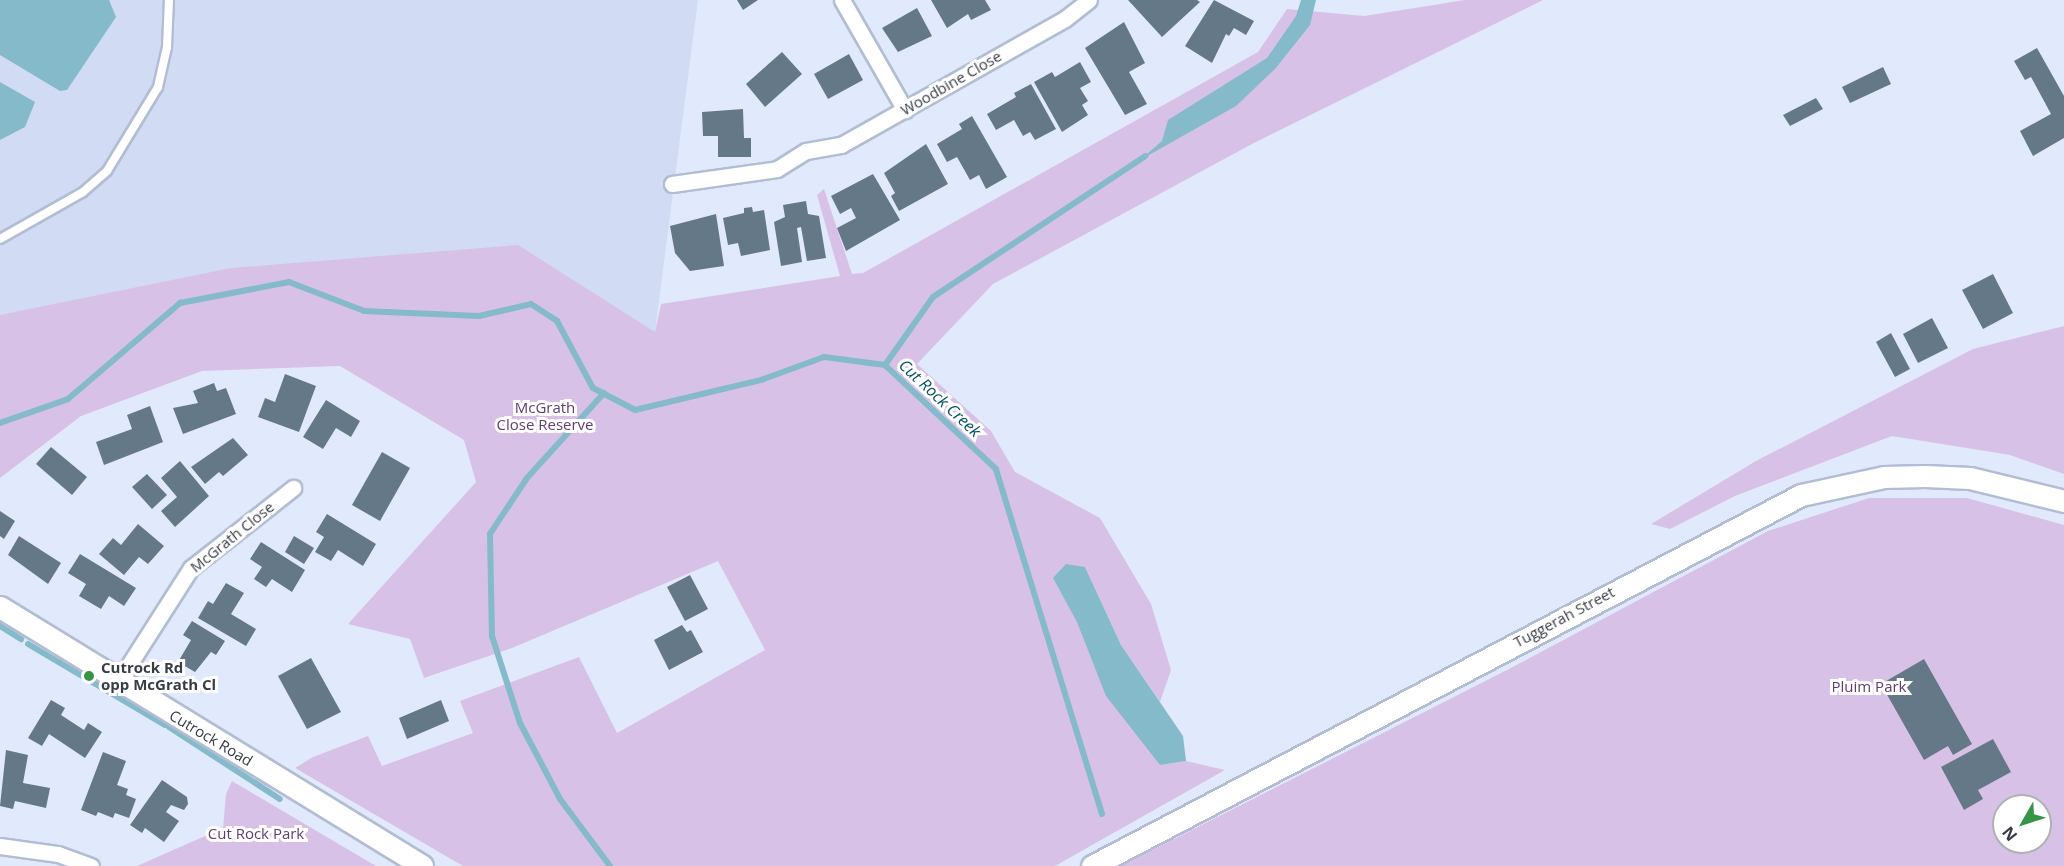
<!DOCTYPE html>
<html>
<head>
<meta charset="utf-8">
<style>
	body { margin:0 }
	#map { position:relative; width:2064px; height:866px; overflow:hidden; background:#e1eafc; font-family:"Open Sans",sans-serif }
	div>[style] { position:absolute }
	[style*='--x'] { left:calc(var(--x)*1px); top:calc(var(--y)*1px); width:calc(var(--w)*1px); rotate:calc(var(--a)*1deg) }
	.built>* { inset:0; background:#d1dbf3 }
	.green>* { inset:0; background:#d8c1e7 }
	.water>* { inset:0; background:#84baca }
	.stream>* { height:6px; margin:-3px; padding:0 3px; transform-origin:3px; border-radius:3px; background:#84baca }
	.building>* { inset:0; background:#657887 }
	.roads { filter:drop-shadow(2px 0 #b2bdd3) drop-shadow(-2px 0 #b2bdd3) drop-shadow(0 2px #b2bdd3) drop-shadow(0 -2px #b2bdd3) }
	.lane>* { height:8px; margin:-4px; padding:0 4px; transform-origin:4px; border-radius:4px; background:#fff }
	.street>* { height:15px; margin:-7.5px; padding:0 7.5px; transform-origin:7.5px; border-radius:7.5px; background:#fff }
	.secondary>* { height:21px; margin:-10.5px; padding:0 10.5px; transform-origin:10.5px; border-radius:10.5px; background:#fff }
	.dots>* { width:16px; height:16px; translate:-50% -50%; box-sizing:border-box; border:3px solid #fff; border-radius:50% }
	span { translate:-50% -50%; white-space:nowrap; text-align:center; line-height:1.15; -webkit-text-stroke:6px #fff; paint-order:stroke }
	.street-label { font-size:15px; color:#373c45 }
	.park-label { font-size:15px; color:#5f3e72 }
	.poi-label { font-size:15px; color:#373c45; font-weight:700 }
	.left { translate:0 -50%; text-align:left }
	.water-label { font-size:16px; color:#025464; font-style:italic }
	.north { position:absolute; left:1992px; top:794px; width:60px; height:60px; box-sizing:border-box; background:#fff; border:2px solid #afb1b5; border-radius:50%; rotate:231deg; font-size:16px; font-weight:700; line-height:24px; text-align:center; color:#373c45 }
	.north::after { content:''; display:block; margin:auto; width:21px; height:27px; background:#369447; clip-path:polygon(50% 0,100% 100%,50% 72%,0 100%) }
</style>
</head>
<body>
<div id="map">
	<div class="built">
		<i style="clip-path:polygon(0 0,698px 0,655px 332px,300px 329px,0 393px)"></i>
	</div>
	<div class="green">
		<i style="clip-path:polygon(1465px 0,1543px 0,1252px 144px,993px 284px,917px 364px,991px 431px,1015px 472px,1100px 518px,1151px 604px,1171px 670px,1160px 702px,1121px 645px,1085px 567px,1053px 578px,1160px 765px,1186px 761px,1225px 770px,1055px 866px,463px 866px,295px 768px,313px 757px,368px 736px,382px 766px,473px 733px,460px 701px,579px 657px,617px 733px,765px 650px,718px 561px,512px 648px,424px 678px,410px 639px,348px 624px,476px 482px,464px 440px,340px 366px,202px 371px,81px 416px,0 478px,0 315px,231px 268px,518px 245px,655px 332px,661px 304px,840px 276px,817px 195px,824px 189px,852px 274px,863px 273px,1258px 52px,1287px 9px,1364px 16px)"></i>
		<i style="clip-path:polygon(2064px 326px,2064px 474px,2010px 455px,1892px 436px,1735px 496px,1670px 529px,1651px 524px,1756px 461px,1973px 349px)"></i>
		<i style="clip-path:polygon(evenodd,1869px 498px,1967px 498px,2064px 525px,2064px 866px,1121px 866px,1507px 670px,1768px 531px,1869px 498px,2004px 806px,2040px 806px,2040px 842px,2004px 842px,2004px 806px)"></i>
		<i style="clip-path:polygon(232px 781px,298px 820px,376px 866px,137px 866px,223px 828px,226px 794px)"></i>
	</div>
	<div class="water">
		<i style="clip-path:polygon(0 0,109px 0,116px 17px,67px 90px,60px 91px,0 55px)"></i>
		<i style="clip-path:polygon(1301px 0,1316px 0,1310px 25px,1275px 69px,1236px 106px,1140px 160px,1162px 141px,1168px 120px,1267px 58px,1296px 16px)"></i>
		<i style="clip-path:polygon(0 82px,35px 102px,25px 127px,0 140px)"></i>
		<i style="clip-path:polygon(1066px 564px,1085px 567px,1121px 645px,1183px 736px,1186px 761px,1160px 765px,1106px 696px,1077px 622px,1053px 578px)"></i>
	</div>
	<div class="stream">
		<i style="--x:604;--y:393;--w:115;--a:132.2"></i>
		<i style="--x:527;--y:478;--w:67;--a:123.5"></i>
		<i style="--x:490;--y:534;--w:102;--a:88.9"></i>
		<i style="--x:492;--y:636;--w:91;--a:72.2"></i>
		<i style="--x:520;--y:723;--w:86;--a:62.2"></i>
		<i style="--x:560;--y:799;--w:84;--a:53.3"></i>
		<i style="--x:0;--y:423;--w:72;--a:-19.4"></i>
		<i style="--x:68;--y:399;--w:148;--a:-40.6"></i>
		<i style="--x:180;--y:303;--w:111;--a:-10.9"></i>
		<i style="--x:289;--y:282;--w:80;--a:21.1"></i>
		<i style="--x:364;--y:311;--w:115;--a:2.5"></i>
		<i style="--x:479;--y:316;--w:53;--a:-13"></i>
		<i style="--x:531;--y:304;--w:31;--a:33"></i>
		<i style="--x:557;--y:321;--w:76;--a:61.8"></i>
		<i style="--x:593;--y:388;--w:47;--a:27.6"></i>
		<i style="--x:635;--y:410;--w:130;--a:-13.4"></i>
		<i style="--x:761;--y:380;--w:67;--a:-20.1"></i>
		<i style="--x:824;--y:357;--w:62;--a:7.5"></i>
		<i style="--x:0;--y:626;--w:25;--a:32"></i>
		<i style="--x:28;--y:644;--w:159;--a:30.6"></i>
		<i style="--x:169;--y:727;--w:132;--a:33"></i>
		<i style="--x:1102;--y:814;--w:361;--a:-107.1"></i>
		<i style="--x:996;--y:469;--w:152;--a:-136.9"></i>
		<i style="--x:885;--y:365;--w:83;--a:-54.8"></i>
		<i style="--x:933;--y:297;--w:255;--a:-33.6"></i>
	</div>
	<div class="building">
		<i style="clip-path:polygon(737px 0,758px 0,743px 10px)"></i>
		<i style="clip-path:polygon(931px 0,985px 0,991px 10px,971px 20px,968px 14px,947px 28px)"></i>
		<i style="clip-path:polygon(1128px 0,1197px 0,1200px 2px,1162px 37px)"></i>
		<i style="clip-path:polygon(1214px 0,1254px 21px,1246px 35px,1234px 28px,1229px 36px,1226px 34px,1212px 63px,1185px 46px)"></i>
		<i style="clip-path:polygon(917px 8px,932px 36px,898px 52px,882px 28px)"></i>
		<i style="clip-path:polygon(1124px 22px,1145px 63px,1129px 72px,1147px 104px,1125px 115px,1085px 48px)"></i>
		<i style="clip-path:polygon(2037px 48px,2064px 96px,2064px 138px,2033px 156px,2020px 131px,2051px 114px,2031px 77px,2025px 80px,2014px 61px)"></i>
		<i style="clip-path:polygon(782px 52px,802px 74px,765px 107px,746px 84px)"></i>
		<i style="clip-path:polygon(849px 54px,863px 80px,828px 99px,814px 74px)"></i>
		<i style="clip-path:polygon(1080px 62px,1091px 82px,1080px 88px,1088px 101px,1082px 105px,1088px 115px,1062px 132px,1034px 82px,1052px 72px,1055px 77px)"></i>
		<i style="clip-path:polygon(1883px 67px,1891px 84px,1850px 103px,1842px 87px)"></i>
		<i style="clip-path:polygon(1031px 84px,1056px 129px,1035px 140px,1030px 132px,1023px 136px,1014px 120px,996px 130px,987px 114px,1016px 97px,1014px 93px)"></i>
		<i style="clip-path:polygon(1816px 98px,1823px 109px,1790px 126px,1783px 115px)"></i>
		<i style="clip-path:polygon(743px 109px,744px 138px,751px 138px,751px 157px,718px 157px,718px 136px,703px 136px,702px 112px)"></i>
		<i style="clip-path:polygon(972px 116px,1007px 177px,986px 189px,979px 175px,970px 180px,957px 157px,947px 162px,937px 144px,962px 129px,959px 124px)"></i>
		<i style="clip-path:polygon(926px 144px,948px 184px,899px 211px,891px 196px,895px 193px,884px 173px)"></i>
		<i style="clip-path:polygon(873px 174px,900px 220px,846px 251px,837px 228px,856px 218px,851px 208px,840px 214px,831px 196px)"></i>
		<i style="clip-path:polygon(806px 201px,808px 214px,819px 216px,826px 258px,807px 261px,801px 227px,797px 228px,802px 262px,781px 266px,774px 222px,785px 217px,783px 205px)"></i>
		<i style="clip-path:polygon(752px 207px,753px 212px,764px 210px,770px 250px,741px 256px,738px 243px,728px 245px,723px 218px,744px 213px,744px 208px)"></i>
		<i style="clip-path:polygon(716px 214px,724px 266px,690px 271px,675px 253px,670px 226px)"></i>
		<i style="clip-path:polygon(1993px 274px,2013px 313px,1983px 329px,1962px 290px)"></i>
		<i style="clip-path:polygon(1932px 318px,1948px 348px,1918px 363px,1903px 334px)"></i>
		<i style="clip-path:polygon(1891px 333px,1910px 369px,1895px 377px,1876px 342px)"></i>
		<i style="clip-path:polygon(285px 374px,316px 386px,299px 432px,258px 417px,265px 398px,275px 402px)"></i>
		<i style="clip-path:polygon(214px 383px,217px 391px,226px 388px,236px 414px,183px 434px,173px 408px,198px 403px,193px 391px)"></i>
		<i style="clip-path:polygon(326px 400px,360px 421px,351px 437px,336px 428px,323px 449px,303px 437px)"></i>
		<i style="clip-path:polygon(150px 406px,163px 442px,104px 465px,96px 442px,132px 429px,127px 415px)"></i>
		<i style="clip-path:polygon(233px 438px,248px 455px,223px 476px,219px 472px,205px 484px,191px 467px)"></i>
		<i style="clip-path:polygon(51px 447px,87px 477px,72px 495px,36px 464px)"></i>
		<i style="clip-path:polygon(382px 452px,410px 468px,380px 521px,352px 505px)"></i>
		<i style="clip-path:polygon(180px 461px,209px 496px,175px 527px,161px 511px,177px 497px,161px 478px)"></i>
		<i style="clip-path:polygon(147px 474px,167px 495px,152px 509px,132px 487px)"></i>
		<i style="clip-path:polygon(0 511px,15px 521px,4px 539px,0 536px)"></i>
		<i style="clip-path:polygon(327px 514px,376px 544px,363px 566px,338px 550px,331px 561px,315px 552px,324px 537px,316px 532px)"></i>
		<i style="clip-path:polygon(138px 524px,164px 546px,148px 564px,139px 557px,124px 575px,99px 554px,113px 538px,121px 545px)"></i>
		<i style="clip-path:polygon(19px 536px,61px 563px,48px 584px,8px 555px)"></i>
		<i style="clip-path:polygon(294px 536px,314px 548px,304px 564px,285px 552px)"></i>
		<i style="clip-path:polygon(261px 542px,305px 570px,292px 592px,272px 579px,266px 587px,254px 579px,262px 567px,250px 559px)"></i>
		<i style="clip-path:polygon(80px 554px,136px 588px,124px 606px,109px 596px,101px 609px,79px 596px,86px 584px,68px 573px)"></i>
		<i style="clip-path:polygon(690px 575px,708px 609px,685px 621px,667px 587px)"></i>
		<i style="clip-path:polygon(226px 583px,244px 593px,231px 614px,256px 629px,246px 646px,198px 618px,208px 601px,213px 604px)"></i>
		<i style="clip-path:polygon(192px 621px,225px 641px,216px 655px,211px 652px,195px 672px,178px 662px,191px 640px,183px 635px)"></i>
		<i style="clip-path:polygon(682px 625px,687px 632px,691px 630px,703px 652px,669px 670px,654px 640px)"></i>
		<i style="clip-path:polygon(311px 658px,341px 712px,307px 729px,278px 676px)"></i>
		<i style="clip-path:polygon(1924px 659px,1972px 744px,1953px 755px,1948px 746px,1924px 760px,1881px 684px)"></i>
		<i style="clip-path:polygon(51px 700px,65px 708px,61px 715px,84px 730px,88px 723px,102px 732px,85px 758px,49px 734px,42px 746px,28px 738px)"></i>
		<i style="clip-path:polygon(441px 700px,449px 721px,407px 739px,399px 718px)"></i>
		<i style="clip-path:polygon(1993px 739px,2011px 772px,1978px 790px,1983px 799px,1964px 810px,1941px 767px)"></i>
		<i style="clip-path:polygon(6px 750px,28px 755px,23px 783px,50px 788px,46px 808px,15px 801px,13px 809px,0 806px)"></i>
		<i style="clip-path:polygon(103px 752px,126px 761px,117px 785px,128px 789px,126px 795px,136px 799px,129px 818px,115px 813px,113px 818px,98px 812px,96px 816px,81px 810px)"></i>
		<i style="clip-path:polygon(162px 780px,187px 797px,188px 804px,184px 810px,171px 805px,166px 812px,179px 821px,164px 842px,145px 828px,142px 833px,130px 825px)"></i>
	</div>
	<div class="roads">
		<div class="lane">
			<i style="--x:0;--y:239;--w:95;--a:-29.5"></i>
			<i style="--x:83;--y:192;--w:32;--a:-41"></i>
			<i style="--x:107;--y:171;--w:98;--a:-58.7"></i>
			<i style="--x:158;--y:87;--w:41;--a:-77.3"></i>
			<i style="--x:167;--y:47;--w:47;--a:-87.6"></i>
		</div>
		<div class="street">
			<i style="--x:842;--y:0;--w:127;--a:60.2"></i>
			<i style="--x:672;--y:184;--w:106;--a:-8.1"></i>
			<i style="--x:777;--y:169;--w:34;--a:-32"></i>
			<i style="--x:806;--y:151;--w:36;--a:-10"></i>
			<i style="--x:841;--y:145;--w:258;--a:-29.4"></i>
			<i style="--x:1066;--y:18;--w:29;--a:-38"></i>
			<i style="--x:118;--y:682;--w:135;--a:-57.4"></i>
			<i style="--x:191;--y:568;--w:130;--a:-38.1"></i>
			<i style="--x:0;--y:846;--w:59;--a:7.9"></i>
			<i style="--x:58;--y:854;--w:35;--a:20"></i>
		</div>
		<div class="secondary">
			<i style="--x:0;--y:607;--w:495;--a:31.5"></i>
			<i style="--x:1092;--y:866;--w:800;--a:-27.62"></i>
			<i style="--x:1801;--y:495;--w:85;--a:-12.2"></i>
			<i style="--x:1884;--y:477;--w:41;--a:-1.4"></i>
			<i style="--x:1925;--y:476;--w:45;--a:2.5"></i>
			<i style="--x:1970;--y:478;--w:97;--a:13.7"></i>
		</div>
	</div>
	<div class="dots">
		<i style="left:89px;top:676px;background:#369447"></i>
	</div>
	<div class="street-label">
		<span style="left:951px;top:83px;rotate:-30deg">Woodbine Close</span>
		<span style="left:232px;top:537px;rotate:-39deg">McGrath Close</span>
		<span style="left:1564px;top:617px;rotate:-28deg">Tuggerah Street</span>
		<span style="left:211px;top:738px;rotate:31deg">Cutrock Road</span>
	</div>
	<div class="park-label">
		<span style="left:545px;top:416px">McGrath<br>Close Reserve</span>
		<span style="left:1869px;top:687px">Pluim Park</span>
		<span style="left:256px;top:834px">Cut Rock Park</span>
	</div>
	<div class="poi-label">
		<span class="left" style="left:101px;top:676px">Cutrock Rd<br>opp McGrath Cl</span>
	</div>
	<div class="water-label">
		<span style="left:940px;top:398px;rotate:43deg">Cut Rock Creek</span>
	</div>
	<div class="north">N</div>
</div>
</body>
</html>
